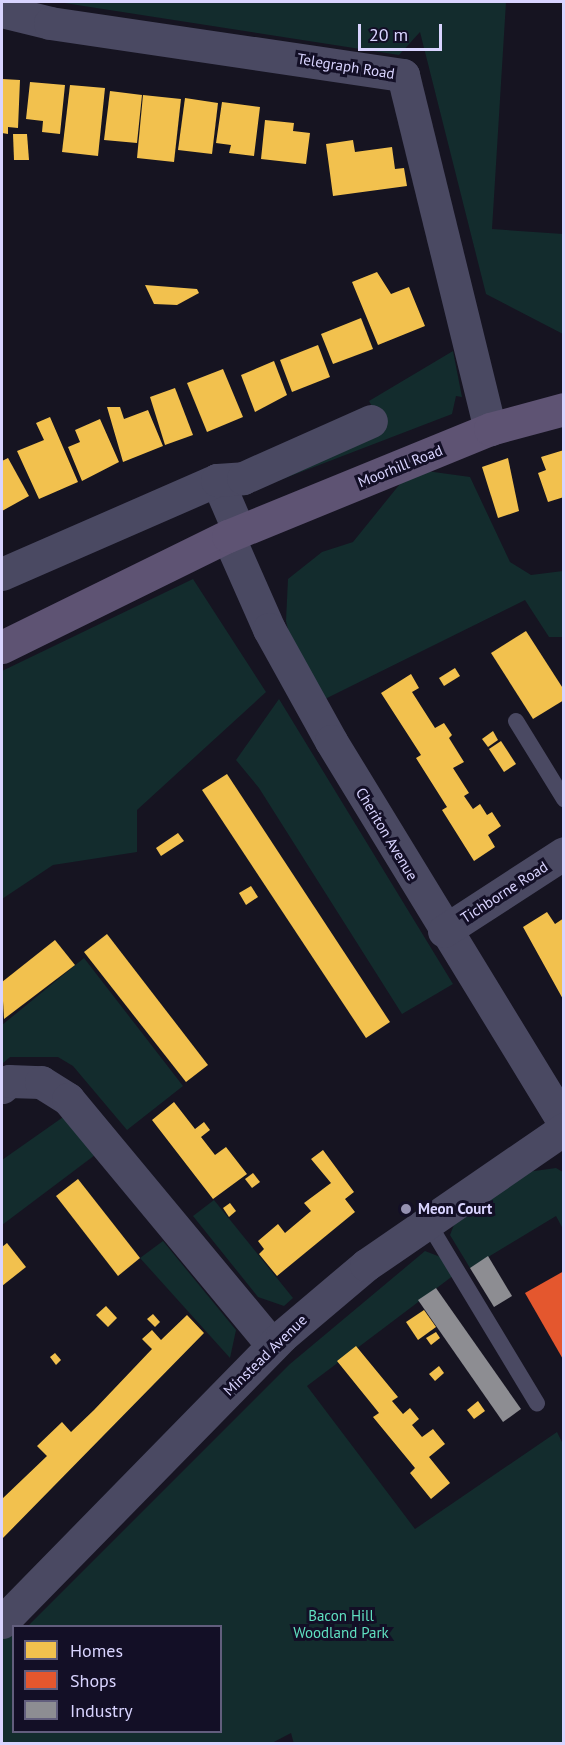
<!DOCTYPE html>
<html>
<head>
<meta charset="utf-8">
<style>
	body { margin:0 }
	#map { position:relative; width:565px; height:1745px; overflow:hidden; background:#161421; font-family:"PT Sans",sans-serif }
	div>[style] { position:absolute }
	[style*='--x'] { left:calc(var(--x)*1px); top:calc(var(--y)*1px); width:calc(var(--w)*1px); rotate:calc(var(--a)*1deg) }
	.green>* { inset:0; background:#132c2d }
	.homes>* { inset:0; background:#f2c14e }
	.shops>* { inset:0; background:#e4572e }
	.industry>* { inset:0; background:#8d8d92 }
	.service>* { height:16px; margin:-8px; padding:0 8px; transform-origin:8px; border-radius:8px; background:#4a4962 }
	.minor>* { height:33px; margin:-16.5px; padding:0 16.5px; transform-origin:16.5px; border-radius:16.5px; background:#4a4962 }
	.tertiary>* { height:33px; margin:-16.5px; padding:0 16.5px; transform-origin:16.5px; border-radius:16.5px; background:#4a4962 }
	.primary>* { height:33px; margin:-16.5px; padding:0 16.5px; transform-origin:16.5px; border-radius:16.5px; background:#5e5373 }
	.dots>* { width:16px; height:16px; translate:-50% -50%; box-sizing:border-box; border:3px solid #130f26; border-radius:50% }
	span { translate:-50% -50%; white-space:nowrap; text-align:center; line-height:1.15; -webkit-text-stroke:6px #130f26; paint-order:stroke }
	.street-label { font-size:15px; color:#d9d4ff }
	.poi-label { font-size:15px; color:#d9d4ff; font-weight:700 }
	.left { translate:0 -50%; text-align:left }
	.park-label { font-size:15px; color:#5fe0c0 }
	.frame { position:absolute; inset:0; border:3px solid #d9d4ff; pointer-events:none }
	.legend { position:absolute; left:12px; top:1625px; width:210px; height:108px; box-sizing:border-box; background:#130f26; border:2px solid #625e7d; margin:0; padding:8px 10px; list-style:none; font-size:18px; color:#d9d4ff }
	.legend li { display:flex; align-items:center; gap:12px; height:30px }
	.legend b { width:30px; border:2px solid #625e7d }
	.scale { position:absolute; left:358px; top:24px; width:84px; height:27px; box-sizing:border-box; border:3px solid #d9d4ff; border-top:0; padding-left:8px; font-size:18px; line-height:21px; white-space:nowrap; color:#d9d4ff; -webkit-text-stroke:4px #130f26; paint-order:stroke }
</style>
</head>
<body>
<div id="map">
	<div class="green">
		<i style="clip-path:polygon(58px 2px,506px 2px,492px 229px,563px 234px,563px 334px,486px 294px,420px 32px,399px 55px)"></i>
		<i style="clip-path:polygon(453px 351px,462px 397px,456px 396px,452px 414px,249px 492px,378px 417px,369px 401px)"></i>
		<i style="clip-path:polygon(412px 469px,470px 477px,510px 562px,531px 575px,563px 571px,563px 637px,549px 637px,525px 600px,321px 701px,295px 658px,286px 621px,288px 579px,322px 552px,353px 542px)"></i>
		<i style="clip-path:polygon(193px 579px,266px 692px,137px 810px,137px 852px,53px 865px,2px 899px,2px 671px)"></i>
		<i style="clip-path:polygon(279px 699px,453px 984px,402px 1014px,259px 788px,236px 760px)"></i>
		<i style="clip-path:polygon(84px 958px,183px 1086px,127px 1130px,73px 1066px,58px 1057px,10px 1057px,2px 1064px,2px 1025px)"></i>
		<i style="clip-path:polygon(76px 1108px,107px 1146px,2px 1225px,2px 1160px)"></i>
		<i style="clip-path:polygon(556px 1168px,563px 1172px,563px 1229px,556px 1216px,470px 1268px,450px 1235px,457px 1217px,527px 1172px)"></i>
		<i style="clip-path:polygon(214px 1200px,293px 1298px,284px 1306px,258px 1297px,193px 1216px)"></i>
		<i style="clip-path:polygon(163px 1241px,236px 1330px,230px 1358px,140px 1258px)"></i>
		<i style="clip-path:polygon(425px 1251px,443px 1258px,454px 1275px,307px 1386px,415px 1529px,557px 1432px,563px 1444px,563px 1743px,294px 1744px,291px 1733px,270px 1744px,2px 1743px,2px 1615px,14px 1626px,14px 1732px,220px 1732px,220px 1626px,28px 1626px,290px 1364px)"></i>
	</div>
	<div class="homes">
		<i style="clip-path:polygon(2px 79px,20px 80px,18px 128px,8px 127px,8px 134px,2px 133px)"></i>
		<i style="clip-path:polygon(30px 82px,65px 85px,60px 134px,42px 132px,43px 121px,26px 119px)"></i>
		<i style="clip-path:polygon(70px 85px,105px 88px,98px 156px,62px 152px)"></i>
		<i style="clip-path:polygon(110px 91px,142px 95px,137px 143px,104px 140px)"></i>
		<i style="clip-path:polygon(143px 95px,181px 99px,174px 162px,137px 158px)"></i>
		<i style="clip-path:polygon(185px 98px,218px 103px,212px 154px,178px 150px)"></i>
		<i style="clip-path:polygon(222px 102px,260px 107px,254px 156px,229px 153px,231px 145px,216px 143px)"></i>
		<i style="clip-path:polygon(265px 120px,294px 123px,293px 131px,310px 133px,306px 164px,261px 159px)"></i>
		<i style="clip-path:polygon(13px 134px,27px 134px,29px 160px,14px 160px)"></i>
		<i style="clip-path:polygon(353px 140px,355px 152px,392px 147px,395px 169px,404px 168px,407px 186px,333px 196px,326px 144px)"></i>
		<i style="clip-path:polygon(377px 272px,391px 294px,409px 287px,425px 326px,378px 345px,352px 282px)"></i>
		<i style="clip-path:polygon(145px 285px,197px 289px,199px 293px,177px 305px,154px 304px)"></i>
		<i style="clip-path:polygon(361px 318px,373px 349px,333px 364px,321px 334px)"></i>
		<i style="clip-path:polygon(318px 345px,330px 377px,292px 392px,280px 360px)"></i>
		<i style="clip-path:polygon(274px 361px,287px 395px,255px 412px,241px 375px)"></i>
		<i style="clip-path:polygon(223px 369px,243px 417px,207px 432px,187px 383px)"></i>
		<i style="clip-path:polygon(175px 388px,193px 435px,165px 445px,150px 397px)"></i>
		<i style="clip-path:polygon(107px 407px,120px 407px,124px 419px,148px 410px,163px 446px,123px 462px)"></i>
		<i style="clip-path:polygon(50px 417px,78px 482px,39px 499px,17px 451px,44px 440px,36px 423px)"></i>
		<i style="clip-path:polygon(100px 419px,119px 462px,82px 481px,68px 447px,80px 442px,75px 430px)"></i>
		<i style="clip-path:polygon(564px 450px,564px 497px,548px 502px,538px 473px,546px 470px,541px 457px)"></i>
		<i style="clip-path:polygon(8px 458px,29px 496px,2px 511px,2px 461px)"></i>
		<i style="clip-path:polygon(508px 458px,519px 511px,498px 518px,482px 467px)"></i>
		<i style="clip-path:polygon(526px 631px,564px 690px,564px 700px,533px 719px,491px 653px)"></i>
		<i style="clip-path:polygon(455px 668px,460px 676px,444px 686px,439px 678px)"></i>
		<i style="clip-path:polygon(411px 674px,419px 688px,412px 692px,435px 728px,444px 723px,452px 735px,449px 738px,464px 762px,453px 768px,469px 793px,464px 796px,473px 809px,480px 804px,487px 815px,492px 812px,501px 826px,488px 835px,495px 847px,474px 861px,442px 810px,447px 807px,416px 758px,421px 755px,381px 693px)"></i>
		<i style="clip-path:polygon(493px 731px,498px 740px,488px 747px,482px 739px)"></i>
		<i style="clip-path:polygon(501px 741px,516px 764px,504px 772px,489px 749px)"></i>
		<i style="clip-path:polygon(227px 774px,390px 1022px,366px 1038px,202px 790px)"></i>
		<i style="clip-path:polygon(178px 833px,184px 841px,161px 856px,156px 848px)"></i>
		<i style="clip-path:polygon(251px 886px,258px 897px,246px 905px,239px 893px)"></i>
		<i style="clip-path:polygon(547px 912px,555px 924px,564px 918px,564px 1001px,523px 927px)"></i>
		<i style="clip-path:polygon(107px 934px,208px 1065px,186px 1082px,84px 952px)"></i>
		<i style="clip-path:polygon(55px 940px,75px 965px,4px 1019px,2px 982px)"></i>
		<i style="clip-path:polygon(174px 1102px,195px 1129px,204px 1122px,210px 1130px,201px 1137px,215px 1155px,226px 1147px,247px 1174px,213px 1199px,152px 1120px)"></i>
		<i style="clip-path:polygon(323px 1150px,354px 1192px,345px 1199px,355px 1212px,277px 1276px,259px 1254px,264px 1249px,258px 1241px,278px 1224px,285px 1233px,311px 1211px,304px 1203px,331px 1183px,311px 1159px)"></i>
		<i style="clip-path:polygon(253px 1173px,260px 1182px,252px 1188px,245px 1179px)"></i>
		<i style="clip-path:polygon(78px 1179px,140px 1258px,118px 1276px,56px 1196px)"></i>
		<i style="clip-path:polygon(230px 1203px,236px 1211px,229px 1217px,223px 1208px)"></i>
		<i style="clip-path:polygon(7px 1243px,26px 1267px,2px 1286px,2px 1247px)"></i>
		<i style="clip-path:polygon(106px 1306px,117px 1318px,108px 1327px,96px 1315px)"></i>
		<i style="clip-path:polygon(424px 1310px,436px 1327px,418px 1340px,406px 1322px)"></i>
		<i style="clip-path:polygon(153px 1314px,160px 1322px,155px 1327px,147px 1319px)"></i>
		<i style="clip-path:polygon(187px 1315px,204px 1333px,2px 1539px,2px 1499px,47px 1456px,37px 1446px,62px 1422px,71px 1432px,94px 1410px,152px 1349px,142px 1339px,152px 1330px,161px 1340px)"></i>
		<i style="clip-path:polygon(436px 1332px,440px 1338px,431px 1345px,426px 1338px)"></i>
		<i style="clip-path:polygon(356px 1346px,398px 1397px,392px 1401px,403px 1414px,410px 1408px,419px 1419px,412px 1425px,422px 1437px,433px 1429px,445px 1444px,429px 1457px,450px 1483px,431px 1499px,410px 1473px,415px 1468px,373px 1417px,379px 1413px,337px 1361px)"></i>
		<i style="clip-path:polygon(55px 1353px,61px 1360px,56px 1365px,50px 1357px)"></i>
		<i style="clip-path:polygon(439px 1366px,444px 1373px,435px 1381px,429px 1374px)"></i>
		<i style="clip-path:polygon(478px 1401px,485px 1411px,474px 1419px,467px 1410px)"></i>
	</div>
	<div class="shops">
		<i style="clip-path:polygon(564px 1271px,564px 1361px,525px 1293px)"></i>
	</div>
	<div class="industry">
		<i style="clip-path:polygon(488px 1256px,512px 1296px,494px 1307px,470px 1268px)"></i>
		<i style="clip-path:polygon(436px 1288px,521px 1409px,503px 1422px,418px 1300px)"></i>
	</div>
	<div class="service">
		<i style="--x:516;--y:721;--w:92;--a:58.4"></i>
		<i style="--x:427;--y:1221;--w:213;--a:58.9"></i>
	</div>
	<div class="minor">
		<i style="--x:217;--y:480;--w:56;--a:66.7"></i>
		<i style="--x:228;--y:536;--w:102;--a:66.2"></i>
		<i style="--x:269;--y:629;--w:128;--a:61"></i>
		<i style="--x:331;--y:741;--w:447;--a:58.6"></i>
		<i style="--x:2;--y:574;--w:235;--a:-23.6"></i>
		<i style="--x:217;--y:480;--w:26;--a:-4"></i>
		<i style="--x:243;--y:478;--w:140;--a:-24"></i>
		<i style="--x:444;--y:931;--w:143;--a:-33"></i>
		<i style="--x:2;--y:1087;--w:9;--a:-41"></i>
		<i style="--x:9;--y:1081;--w:32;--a:2"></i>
		<i style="--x:41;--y:1082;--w:32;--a:32"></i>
		<i style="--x:68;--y:1099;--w:320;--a:50.3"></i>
		<i style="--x:2;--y:1622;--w:400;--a:-45.6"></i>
		<i style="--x:282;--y:1336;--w:110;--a:-40.2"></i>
		<i style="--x:366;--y:1265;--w:240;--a:-34.5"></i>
	</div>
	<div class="tertiary">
		<i style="--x:2;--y:11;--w:49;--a:14"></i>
		<i style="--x:50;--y:23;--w:357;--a:8.4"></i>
		<i style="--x:403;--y:75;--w:365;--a:76.2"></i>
	</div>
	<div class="primary">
		<i style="--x:2;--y:647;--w:252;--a:-26.2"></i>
		<i style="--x:228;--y:536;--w:283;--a:-22.2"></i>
		<i style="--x:490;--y:429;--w:77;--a:-15.1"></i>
	</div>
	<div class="dots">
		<i style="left:406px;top:1209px;background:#9591b1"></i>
	</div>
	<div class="street-label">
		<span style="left:346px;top:66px;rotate:9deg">Telegraph Road</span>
		<span style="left:400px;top:466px;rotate:-22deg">Moorhill Road</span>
		<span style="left:387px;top:834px;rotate:59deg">Cheriton Avenue</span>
		<span style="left:504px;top:892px;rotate:-33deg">Tichborne Road</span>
		<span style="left:265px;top:1355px;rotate:-44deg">Minstead Avenue</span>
	</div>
	<div class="poi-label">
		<span class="left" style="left:418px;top:1209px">Meon Court</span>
	</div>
	<div class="park-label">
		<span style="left:341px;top:1624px">Bacon Hill<br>Woodland Park</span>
	</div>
	<div class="frame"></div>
	<ul class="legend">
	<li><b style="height:16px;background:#f2c14e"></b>Homes</li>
	<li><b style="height:16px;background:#e4572e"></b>Shops</li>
	<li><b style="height:16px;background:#8d8d92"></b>Industry</li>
	</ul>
	<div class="scale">20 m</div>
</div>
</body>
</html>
